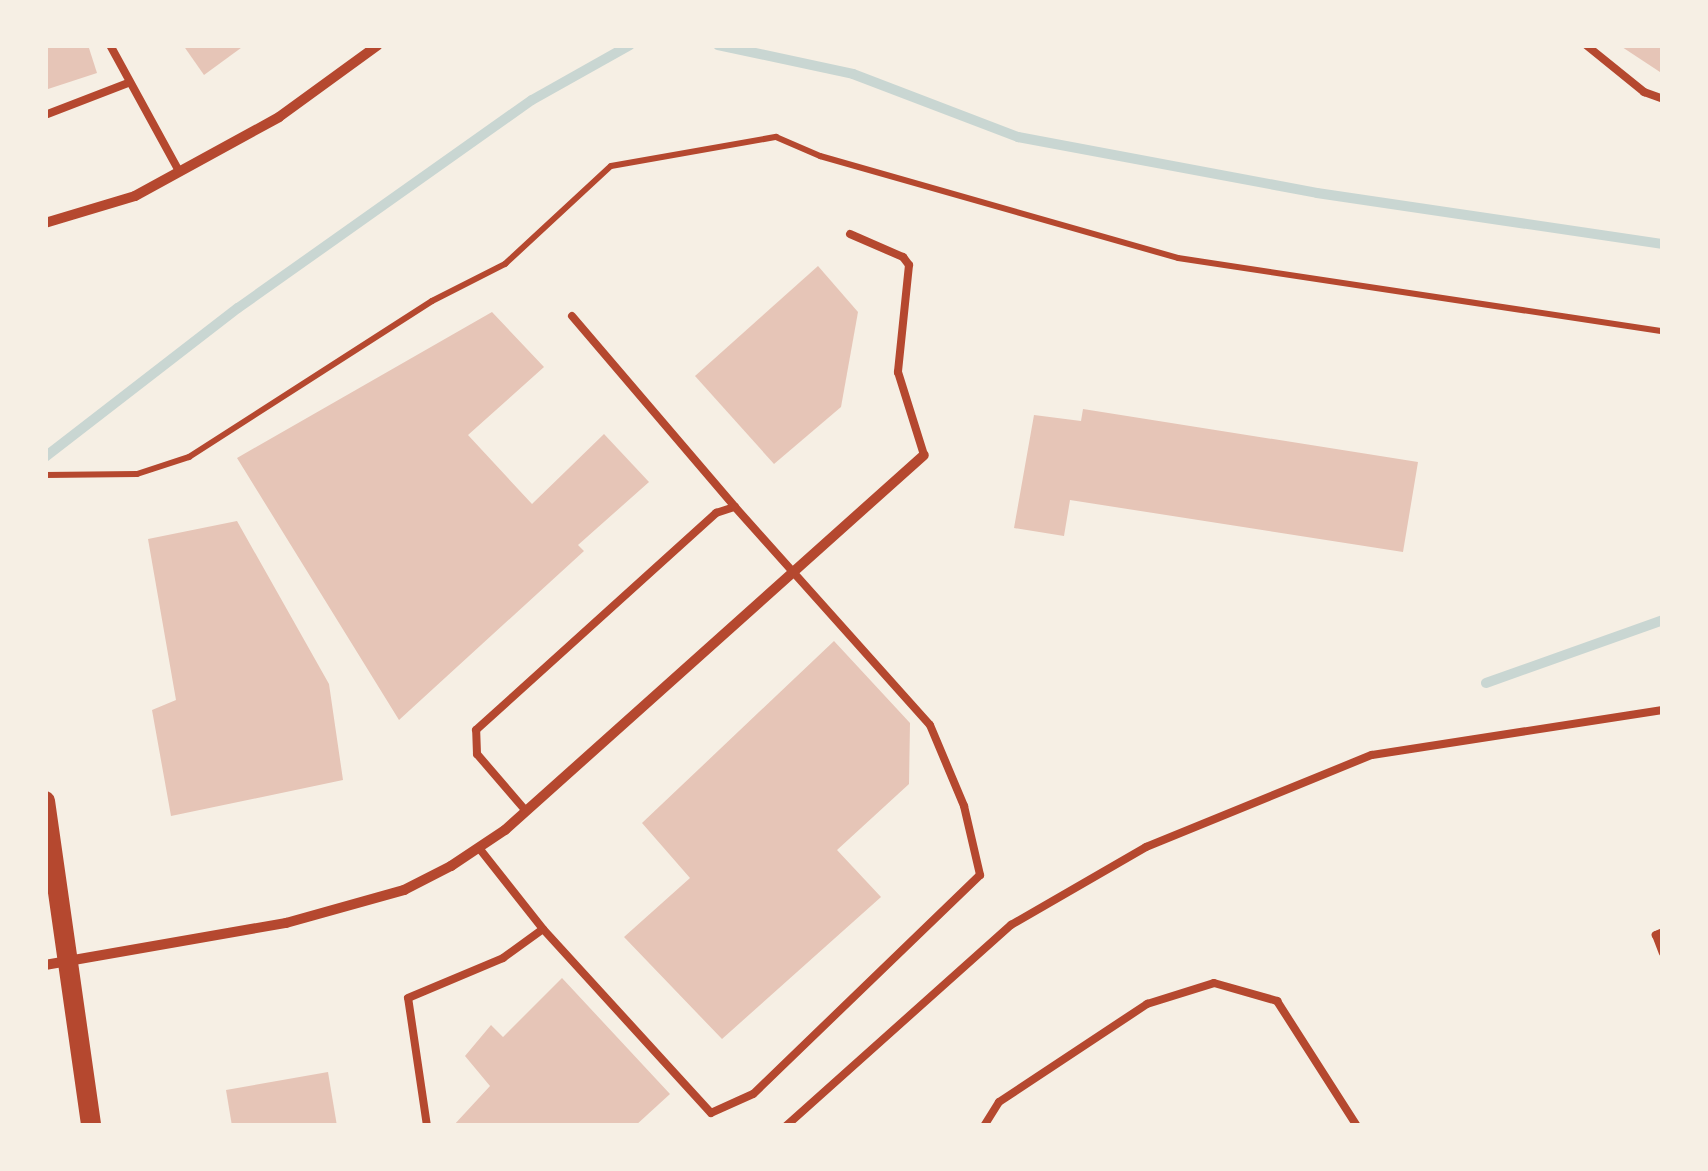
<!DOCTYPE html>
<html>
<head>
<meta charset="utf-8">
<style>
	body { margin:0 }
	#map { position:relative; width:1708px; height:1171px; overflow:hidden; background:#f6efe4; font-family:Mulish,sans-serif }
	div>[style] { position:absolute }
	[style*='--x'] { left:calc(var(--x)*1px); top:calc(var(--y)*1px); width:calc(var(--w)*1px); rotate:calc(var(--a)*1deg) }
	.stream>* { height:10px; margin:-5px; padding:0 5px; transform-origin:5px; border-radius:5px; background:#c9d6d2 }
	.building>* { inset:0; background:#e6c5b7 }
	.path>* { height:6px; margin:-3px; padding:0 3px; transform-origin:3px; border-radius:3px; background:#b5482f }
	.service>* { height:8px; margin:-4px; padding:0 4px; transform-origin:4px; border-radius:4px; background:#b5482f }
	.minor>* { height:10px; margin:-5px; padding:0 5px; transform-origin:5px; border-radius:5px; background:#b5482f }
	.secondary>* { height:20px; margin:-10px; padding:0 10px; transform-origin:10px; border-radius:10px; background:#b5482f }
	span { translate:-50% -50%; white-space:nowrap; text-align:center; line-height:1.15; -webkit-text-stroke:8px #f6efe4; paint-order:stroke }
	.frame { position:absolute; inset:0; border:48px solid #f6efe4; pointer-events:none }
</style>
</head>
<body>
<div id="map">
	<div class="stream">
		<i style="--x:718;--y:45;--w:138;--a:12.1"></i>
		<i style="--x:853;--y:74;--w:177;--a:20.9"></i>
		<i style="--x:1018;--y:137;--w:304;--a:10.6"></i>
		<i style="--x:1317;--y:193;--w:350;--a:8.4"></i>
		<i style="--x:45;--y:457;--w:244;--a:-37.7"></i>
		<i style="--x:238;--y:308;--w:360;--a:-35.3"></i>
		<i style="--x:532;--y:100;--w:112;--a:-29.3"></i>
		<i style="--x:1486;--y:683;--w:188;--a:-19.6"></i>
	</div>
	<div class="building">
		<i style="clip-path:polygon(45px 45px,88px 45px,97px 73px,45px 90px)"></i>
		<i style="clip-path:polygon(183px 45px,245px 45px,204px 75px)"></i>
		<i style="clip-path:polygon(1619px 45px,1663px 45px,1663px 74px)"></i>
		<i style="clip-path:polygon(818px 266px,858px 312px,841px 407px,774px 464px,695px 376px)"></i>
		<i style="clip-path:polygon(492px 312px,544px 367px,468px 435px,532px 504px,604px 434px,649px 482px,578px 545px,584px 551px,399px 720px,237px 458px)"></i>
		<i style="clip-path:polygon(1083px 409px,1418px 462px,1403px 552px,1070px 500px,1064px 536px,1014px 528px,1034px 415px,1081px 421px)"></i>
		<i style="clip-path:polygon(237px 521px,329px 684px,343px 780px,171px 816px,152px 710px,176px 700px,148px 539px)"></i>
		<i style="clip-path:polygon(834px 641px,910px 723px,909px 784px,837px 850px,881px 897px,722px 1039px,624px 937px,690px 878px,642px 823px)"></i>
		<i style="clip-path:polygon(562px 978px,670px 1094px,635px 1126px,453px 1126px,490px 1086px,465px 1056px,491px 1025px,503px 1037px)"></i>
		<i style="clip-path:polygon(328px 1072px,337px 1126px,232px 1126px,226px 1090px)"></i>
	</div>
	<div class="path">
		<i style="--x:45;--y:475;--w:92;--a:-0.6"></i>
		<i style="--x:137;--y:474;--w:55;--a:-18.1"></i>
		<i style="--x:189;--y:457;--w:289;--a:-32.7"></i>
		<i style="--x:432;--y:301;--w:82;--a:-26.9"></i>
		<i style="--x:505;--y:264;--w:144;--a:-42.8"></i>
		<i style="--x:611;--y:166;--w:168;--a:-10"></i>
		<i style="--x:776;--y:137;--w:48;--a:23.4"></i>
		<i style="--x:820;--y:156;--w:372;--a:15.9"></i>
		<i style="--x:1178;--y:258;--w:490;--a:8.6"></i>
	</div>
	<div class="service">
		<i style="--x:110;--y:45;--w:144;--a:61.3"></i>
		<i style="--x:1586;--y:45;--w:75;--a:39"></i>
		<i style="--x:1644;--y:92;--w:20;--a:20"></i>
		<i style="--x:45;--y:115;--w:89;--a:-21.1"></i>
		<i style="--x:850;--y:234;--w:58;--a:23.5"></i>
		<i style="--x:903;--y:257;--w:10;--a:53"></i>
		<i style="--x:909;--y:265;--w:108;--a:95.9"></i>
		<i style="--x:898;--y:372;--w:87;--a:72.6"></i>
		<i style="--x:572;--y:316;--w:251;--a:49.5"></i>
		<i style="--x:526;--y:811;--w:75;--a:-130.7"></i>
		<i style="--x:477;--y:754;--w:24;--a:-92"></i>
		<i style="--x:476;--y:730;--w:324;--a:-42.1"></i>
		<i style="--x:716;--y:513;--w:20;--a:-18"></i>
		<i style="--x:735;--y:507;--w:292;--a:48.2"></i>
		<i style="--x:930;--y:725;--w:88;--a:67.2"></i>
		<i style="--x:964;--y:806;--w:71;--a:76.9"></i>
		<i style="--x:980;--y:875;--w:315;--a:136"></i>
		<i style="--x:753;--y:1094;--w:46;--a:155.7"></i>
		<i style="--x:711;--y:1113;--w:249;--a:-132.4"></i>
		<i style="--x:1663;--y:932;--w:8;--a:157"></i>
		<i style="--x:1656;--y:935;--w:19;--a:69"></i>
		<i style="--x:427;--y:1126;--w:129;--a:-98.4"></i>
		<i style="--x:408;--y:998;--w:103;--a:-22.8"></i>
		<i style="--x:503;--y:958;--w:49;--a:-35.9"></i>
		<i style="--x:543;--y:929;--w:103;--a:-128.3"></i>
		<i style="--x:786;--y:1126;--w:302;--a:-41.8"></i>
		<i style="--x:1011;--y:925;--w:156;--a:-30"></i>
		<i style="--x:1146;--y:847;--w:244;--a:-22.2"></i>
		<i style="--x:1372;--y:755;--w:294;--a:-8.8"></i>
		<i style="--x:984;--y:1126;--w:28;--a:-58"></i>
		<i style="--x:999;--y:1102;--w:178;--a:-33.5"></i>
		<i style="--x:1147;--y:1004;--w:70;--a:-17.4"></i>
		<i style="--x:1214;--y:983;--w:66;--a:15.9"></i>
		<i style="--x:1277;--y:1001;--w:148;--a:57.4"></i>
	</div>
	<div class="minor">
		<i style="--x:45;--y:223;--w:94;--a:-16.7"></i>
		<i style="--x:135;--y:196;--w:164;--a:-28.7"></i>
		<i style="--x:279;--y:117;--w:122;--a:-36"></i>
		<i style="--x:45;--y:965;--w:245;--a:-9.9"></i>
		<i style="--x:286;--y:923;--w:123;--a:-15.6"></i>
		<i style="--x:404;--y:890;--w:53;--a:-27.1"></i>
		<i style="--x:451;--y:866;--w:65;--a:-33.7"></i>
		<i style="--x:505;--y:830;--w:562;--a:-41.83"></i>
	</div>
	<div class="secondary">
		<i style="--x:45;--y:801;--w:328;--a:81.9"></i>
	</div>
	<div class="frame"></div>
</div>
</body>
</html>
